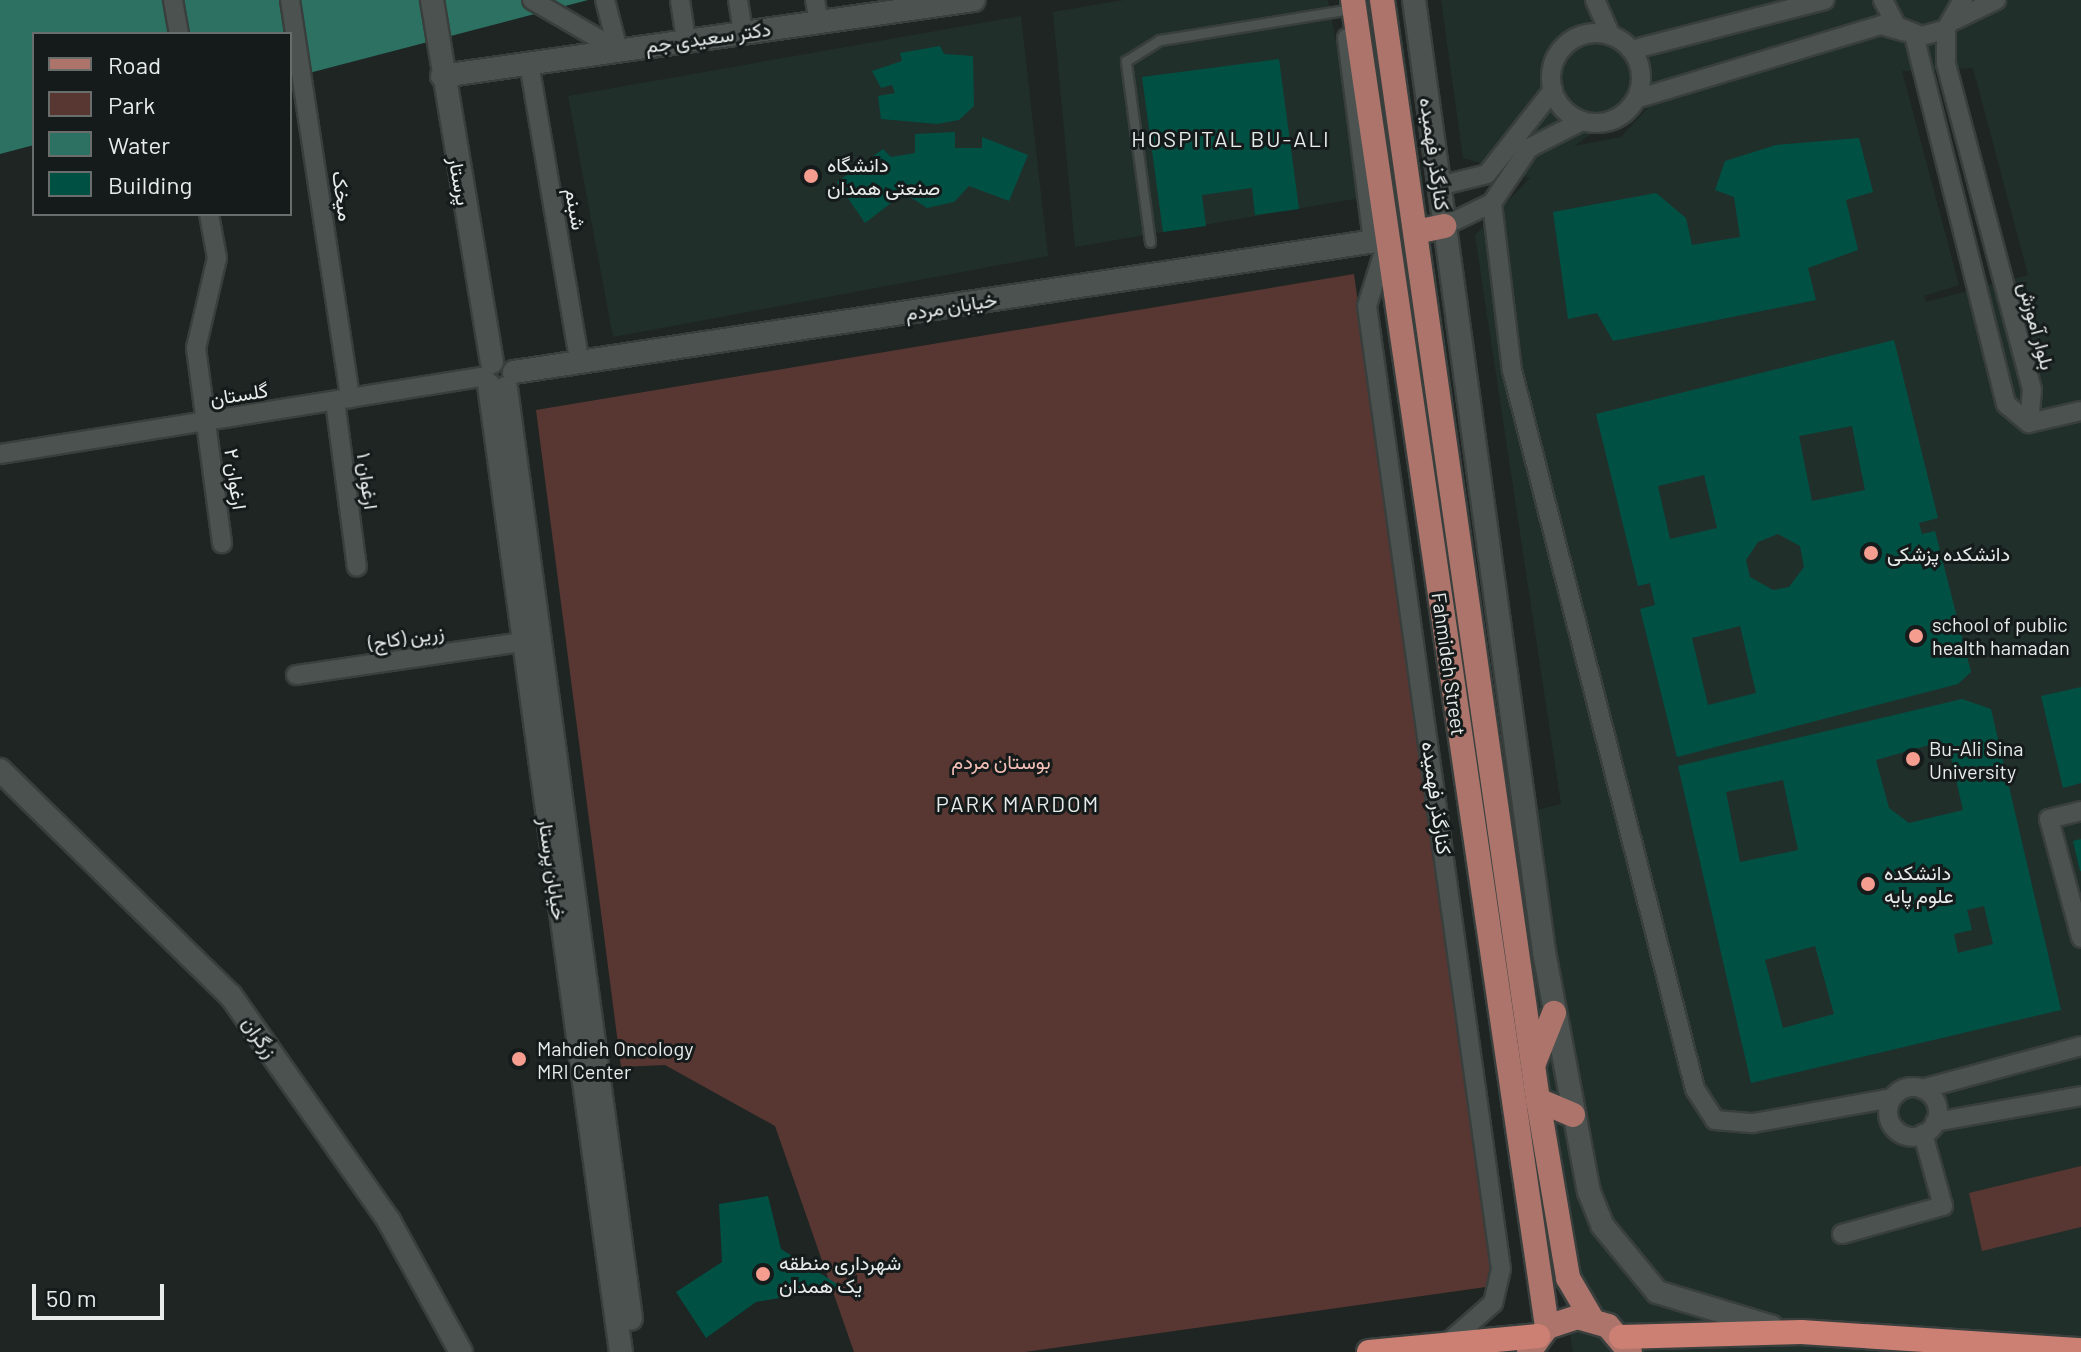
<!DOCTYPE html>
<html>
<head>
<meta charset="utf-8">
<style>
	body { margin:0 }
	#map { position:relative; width:2081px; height:1352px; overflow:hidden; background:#1e2523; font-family:Barlow,Vazirmatn,sans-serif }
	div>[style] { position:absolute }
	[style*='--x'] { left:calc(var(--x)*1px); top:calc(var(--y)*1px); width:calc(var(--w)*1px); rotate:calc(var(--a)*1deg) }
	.built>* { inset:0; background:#212f2b }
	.green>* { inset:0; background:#583631 }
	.water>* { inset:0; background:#2c7162 }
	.building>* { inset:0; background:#005144 }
	.roads { filter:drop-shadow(2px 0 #393f3d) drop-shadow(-2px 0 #393f3d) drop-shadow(0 2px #393f3d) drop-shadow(0 -2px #393f3d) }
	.service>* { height:9px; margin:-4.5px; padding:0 4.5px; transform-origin:4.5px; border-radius:4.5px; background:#4b5250 }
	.minor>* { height:18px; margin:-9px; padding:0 9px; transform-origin:9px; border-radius:9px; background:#4b5250 }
	.minor>.ring { margin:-9px; padding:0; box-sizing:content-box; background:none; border:18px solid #4b5250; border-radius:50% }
	.tertiary>* { height:22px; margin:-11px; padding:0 11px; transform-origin:11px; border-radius:11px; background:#4b5250 }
	.primary>* { height:24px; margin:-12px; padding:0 12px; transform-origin:12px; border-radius:12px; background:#ac746a }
	.trunk>* { height:24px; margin:-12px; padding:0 12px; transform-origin:12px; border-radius:12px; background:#cc7f73 }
	.dots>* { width:22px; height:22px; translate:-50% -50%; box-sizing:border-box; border:4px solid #151b1a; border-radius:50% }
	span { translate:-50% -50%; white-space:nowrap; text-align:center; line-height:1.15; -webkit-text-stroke:6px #151b1a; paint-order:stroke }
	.street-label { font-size:20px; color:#e7ebea }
	.poi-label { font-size:20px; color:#e7ebea }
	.left { translate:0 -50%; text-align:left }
	.park-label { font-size:20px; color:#f4bfb7 }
	.neighbourhood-label { font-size:22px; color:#e7ebea; letter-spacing:2px }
	.legend { position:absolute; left:32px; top:32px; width:260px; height:184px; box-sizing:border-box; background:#151b1a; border:2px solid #696e6d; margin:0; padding:10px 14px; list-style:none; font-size:24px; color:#e7ebea }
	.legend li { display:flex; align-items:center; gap:16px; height:40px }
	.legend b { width:40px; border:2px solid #696e6d }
	.scale { position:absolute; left:32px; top:1284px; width:132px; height:36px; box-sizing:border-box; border:4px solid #e7ebea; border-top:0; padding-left:10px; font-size:24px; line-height:28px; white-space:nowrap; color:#e7ebea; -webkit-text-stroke:6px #151b1a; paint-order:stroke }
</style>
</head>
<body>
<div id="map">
	<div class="built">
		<i style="clip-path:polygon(1124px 0,1328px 0,1366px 197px,1075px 247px,1053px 12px)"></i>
		<i style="clip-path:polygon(evenodd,1441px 0,2081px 0,2081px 1352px,1573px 1352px,1486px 823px,1561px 804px,1475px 235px,1530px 178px,1463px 158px,1441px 0,1973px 68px,2028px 275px,1926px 302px,1924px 296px,1959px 285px,1902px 71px,1973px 68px,1441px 0,1739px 78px,1654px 101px,1621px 137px,1574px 146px,1665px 80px,1739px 78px)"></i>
		<i style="clip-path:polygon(1021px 16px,1048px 256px,613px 337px,568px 96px)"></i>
	</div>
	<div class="green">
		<i style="clip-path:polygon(1354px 274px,1493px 1286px,1025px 1352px,854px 1352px,775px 1126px,665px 1065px,621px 1067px,536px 410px)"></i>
		<i style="clip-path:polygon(2081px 1166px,2081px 1227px,1982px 1251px,1969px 1193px)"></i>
	</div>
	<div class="water">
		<i style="clip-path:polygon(0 0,588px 0,290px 78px,290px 34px,34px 34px,34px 145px,0 154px)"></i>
	</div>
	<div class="building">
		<i style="clip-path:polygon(940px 46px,944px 54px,973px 56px,974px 106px,959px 120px,937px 124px,881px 119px,878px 96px,895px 93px,892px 85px,881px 88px,872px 71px,902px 61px,900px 53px)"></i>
		<i style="clip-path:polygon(1279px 59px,1299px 209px,1255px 215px,1252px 188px,1202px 195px,1206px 226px,1163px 232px,1142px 77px)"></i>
		<i style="clip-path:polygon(955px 132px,955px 148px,982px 148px,982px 137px,1028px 155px,1009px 201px,969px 186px,954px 202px,927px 208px,904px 193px,865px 223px,837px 182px,883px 149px,891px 157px,915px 153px,915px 134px)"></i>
		<i style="clip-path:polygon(1859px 138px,1873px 192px,1846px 200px,1858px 250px,1808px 268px,1816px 300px,1613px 341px,1597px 313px,1568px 319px,1553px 212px,1656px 193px,1686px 218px,1692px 245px,1740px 237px,1734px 197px,1715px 190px,1725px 161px,1776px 145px)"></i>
		<i style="clip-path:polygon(evenodd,1894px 340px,1938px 518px,1919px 523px,1922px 534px,1935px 531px,1971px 672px,1958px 684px,1677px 757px,1640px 609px,1655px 605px,1650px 583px,1638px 586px,1596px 414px,1894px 340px,1852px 426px,1865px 490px,1812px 501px,1799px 436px,1852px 426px,1894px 340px,1704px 475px,1717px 528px,1670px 539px,1658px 486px,1704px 475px,1894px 340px,1778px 534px,1800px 546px,1804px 567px,1789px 587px,1773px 590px,1750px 577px,1746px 560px,1758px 542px,1778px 534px,1894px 340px,1740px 626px,1756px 693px,1708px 705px,1692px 638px,1740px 626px)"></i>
		<i style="clip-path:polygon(2081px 687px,2081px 783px,2063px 788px,2041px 696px)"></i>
		<i style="clip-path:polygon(evenodd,1962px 699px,1991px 709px,2061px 1010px,1751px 1083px,1678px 766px,1962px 699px,1933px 744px,1951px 758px,1963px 810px,1909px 823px,1889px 808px,1876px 760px,1933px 744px,1962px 699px,1783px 780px,1798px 850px,1740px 862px,1726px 792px,1783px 780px,1962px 699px,1984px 906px,1993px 944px,1958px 953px,1954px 934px,1972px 930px,1967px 910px,1984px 906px,1962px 699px,1815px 946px,1834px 1014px,1783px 1028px,1765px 960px,1815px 946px)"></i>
		<i style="clip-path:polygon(2081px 839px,2081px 871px,2080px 871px,2073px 841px)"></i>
		<i style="clip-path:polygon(768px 1196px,781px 1249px,842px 1287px,756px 1302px,706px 1338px,676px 1292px,722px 1262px,719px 1204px)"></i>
	</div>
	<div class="roads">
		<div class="service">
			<i style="--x:1150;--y:242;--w:183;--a:-97.6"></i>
			<i style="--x:1126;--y:61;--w:40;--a:-32"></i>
			<i style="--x:1160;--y:40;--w:193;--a:-9.2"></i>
		</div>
		<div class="minor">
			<i style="--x:173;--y:0;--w:35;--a:80"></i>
			<i style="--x:290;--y:0;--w:403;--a:81.4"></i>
			<i style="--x:532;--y:0;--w:99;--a:30.2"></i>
			<i style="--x:605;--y:0;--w:52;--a:75.4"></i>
			<i style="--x:680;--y:0;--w:40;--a:81.5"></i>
			<i style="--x:738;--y:0;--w:32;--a:81"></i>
			<i style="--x:815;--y:0;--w:22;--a:80"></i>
			<i style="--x:1595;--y:0;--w:39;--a:66"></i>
			<i style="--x:1883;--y:0;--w:29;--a:63"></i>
			<i style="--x:1896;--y:26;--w:28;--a:21"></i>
			<i style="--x:1922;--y:36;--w:25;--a:-16"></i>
			<i style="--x:1946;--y:29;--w:34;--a:-60"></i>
			<i style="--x:1955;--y:20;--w:46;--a:-26"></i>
			<i style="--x:1946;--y:29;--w:35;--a:90"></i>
			<i style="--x:1946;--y:64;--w:337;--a:75.2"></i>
			<i style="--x:2032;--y:390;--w:33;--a:95"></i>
			<i class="ring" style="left:1551px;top:33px;width:72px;height:72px"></i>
			<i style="--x:1914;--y:35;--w:380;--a:76"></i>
			<i style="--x:2006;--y:404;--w:30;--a:40"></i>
			<i style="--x:1347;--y:38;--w:205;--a:82.7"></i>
			<i style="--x:1631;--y:50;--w:200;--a:-14.5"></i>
			<i style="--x:529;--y:63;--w:304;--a:80.4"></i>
			<i style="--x:1636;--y:99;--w:256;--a:-16.8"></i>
			<i style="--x:1881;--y:25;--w:26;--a:16"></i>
			<i style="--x:1439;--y:186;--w:49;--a:-14"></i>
			<i style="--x:1487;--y:174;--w:107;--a:-51.8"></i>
			<i style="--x:1492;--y:203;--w:168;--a:83.2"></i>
			<i style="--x:1512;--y:370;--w:742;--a:75.72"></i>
			<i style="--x:1695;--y:1089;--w:37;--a:57"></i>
			<i style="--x:1715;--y:1120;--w:38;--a:5"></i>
			<i style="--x:1753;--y:1123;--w:141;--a:-10.2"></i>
			<i style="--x:209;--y:214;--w:45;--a:79.7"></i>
			<i style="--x:217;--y:258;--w:92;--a:103.1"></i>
			<i style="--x:196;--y:348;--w:197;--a:82.4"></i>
			<i style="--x:1444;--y:226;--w:53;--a:-25.6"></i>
			<i style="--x:1492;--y:203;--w:66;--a:-56.1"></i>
			<i style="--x:1529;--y:148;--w:59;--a:-27"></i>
			<i style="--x:1387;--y:242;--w:67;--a:107.4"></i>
			<i style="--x:1367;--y:306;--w:972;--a:82.08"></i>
			<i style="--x:1501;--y:1269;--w:35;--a:103"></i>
			<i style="--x:1493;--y:1303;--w:56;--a:138.6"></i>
			<i style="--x:335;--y:401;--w:167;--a:82.5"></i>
			<i style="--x:2029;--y:423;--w:53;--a:-13"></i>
			<i style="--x:0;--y:454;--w:491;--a:-9.1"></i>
			<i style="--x:296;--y:675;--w:227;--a:-8.3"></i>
			<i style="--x:2081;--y:811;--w:33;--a:166"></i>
			<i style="--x:2049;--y:819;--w:123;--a:74.9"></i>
			<i class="ring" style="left:1888px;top:1087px;width:32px;height:32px"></i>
			<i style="--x:1922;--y:1089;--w:165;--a:-15.1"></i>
			<i style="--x:1935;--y:1122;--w:148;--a:-10.1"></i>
			<i style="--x:1842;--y:1234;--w:105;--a:-15.5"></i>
			<i style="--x:1943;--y:1206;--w:75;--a:-105.5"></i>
		</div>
		<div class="tertiary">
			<i style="--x:432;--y:0;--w:367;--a:80.6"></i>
			<i style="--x:1414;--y:0;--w:961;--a:82.22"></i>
			<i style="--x:1544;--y:952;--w:244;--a:79.4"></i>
			<i style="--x:1589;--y:1192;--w:35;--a:68"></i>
			<i style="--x:1602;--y:1225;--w:87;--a:50.6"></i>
			<i style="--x:1657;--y:1292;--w:120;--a:16.9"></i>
			<i style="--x:442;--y:76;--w:537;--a:-8.13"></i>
			<i style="--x:514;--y:372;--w:884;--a:-8.65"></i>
			<i style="--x:489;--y:385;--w:976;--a:82.23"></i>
			<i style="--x:506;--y:388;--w:939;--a:82.35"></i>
			<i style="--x:0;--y:770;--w:323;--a:44.4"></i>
			<i style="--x:231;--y:996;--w:275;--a:54.9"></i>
			<i style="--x:389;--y:1221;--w:149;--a:61.2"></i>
		</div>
		<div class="primary">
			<i style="--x:1353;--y:0;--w:1341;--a:81.68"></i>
			<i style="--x:1382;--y:0;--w:1111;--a:81.93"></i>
			<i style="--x:1538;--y:1100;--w:181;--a:80.4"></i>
			<i style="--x:1568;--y:1278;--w:48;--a:59.7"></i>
			<i style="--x:1416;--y:232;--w:29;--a:-12"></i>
			<i style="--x:1534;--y:1063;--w:54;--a:-68.2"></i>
			<i style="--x:1538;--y:1100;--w:38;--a:23"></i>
			<i style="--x:1529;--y:1352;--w:31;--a:-54"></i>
			<i style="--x:1547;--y:1327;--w:32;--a:-18"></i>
			<i style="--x:1577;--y:1317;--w:32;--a:16"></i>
			<i style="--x:1608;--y:1326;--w:34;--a:50"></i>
		</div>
		<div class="trunk">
			<i style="--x:1621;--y:1337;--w:180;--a:-1.6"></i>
			<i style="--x:1801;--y:1332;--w:281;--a:3.7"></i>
			<i style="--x:1369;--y:1352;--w:170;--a:-5.4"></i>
		</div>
	</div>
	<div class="dots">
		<i style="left:811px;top:176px;background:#f59d8f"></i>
		<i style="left:1871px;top:553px;background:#f59d8f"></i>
		<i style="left:1916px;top:636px;background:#f59d8f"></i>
		<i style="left:1913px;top:759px;background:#f59d8f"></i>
		<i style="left:1868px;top:884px;background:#f59d8f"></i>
		<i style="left:519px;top:1059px;background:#f59d8f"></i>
		<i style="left:763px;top:1274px;background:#f59d8f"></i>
	</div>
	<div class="street-label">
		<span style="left:708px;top:37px;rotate:-8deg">دکتر سعیدی جم</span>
		<span style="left:1435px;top:154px;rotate:82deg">کنارگذر فهمیده</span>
		<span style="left:460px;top:181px;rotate:80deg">پرستار</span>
		<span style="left:343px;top:196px;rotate:82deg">میخک</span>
		<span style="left:576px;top:209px;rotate:80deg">شبنم</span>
		<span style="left:951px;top:306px;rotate:-9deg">خیابان مردم</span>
		<span style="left:2037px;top:326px;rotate:75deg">بلوار آموزش</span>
		<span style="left:239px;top:394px;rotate:-9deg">گلستان</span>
		<span style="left:236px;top:479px;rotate:82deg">ارغوان ۲</span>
		<span style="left:368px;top:481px;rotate:82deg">ارغوان ۱</span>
		<span style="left:406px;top:637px;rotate:-9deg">زرین (کاج)</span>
		<span style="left:1449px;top:664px;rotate:82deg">Fahmideh Street</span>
		<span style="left:1437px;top:798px;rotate:82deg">کنارگذر فهمیده</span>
		<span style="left:553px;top:869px;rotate:82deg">خیابان پرستار</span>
		<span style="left:260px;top:1037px;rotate:55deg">زرگران</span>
	</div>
	<div class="poi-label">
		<span class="left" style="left:827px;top:176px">دانشگاه<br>صنعتی همدان</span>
		<span class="left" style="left:1887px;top:553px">دانشکده پزشکی</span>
		<span class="left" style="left:1932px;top:636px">school of public<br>health hamadan</span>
		<span class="left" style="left:1929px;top:760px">Bu-Ali Sina<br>University</span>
		<span class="left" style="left:1884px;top:884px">دانشکده<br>علوم پایه</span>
		<span class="left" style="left:537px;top:1060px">Mahdieh Oncology<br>MRI Center</span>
		<span class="left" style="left:779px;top:1274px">شهرداری منطقه<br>یک همدان</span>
	</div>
	<div class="park-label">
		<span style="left:1001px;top:761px">بوستان مردم</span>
	</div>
	<div class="neighbourhood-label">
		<span style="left:1231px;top:139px">HOSPITAL BU-ALI</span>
		<span style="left:1018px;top:804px">PARK MARDOM</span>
	</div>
	<ul class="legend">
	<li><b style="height:10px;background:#ac746a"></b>Road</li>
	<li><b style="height:22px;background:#583631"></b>Park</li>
	<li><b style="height:22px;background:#2c7162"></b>Water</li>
	<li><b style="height:22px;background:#005144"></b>Building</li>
	</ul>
	<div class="scale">50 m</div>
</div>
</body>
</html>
